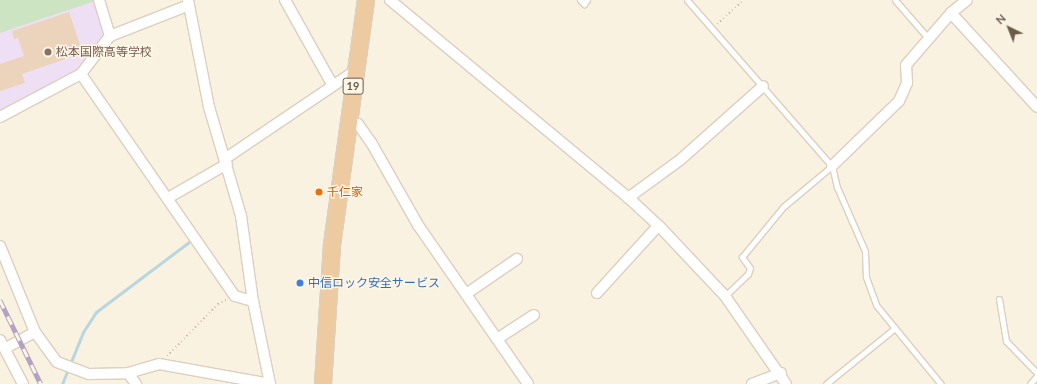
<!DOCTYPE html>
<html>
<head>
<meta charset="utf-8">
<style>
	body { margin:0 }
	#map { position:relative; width:1037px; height:384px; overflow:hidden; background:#f9f2e1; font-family:Lato,"Noto Sans JP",sans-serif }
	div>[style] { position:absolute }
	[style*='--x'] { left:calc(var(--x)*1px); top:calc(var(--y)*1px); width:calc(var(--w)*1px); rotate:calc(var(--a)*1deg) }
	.education>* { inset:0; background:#eedff5 }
	.green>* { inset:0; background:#cde4c2 }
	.stream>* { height:3px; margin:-1.5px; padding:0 1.5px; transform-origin:1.5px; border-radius:1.5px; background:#b9d6df }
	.building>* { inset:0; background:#ebd3bc }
	.path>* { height:1.5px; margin-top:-0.75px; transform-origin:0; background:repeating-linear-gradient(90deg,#cfb6a0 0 1px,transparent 0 4px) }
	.roads { filter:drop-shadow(1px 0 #dccfbf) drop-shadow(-1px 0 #dccfbf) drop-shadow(0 1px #dccfbf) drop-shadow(0 -1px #dccfbf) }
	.service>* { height:5px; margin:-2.5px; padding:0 2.5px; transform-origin:2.5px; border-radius:2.5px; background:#fff }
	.minor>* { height:10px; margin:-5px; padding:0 5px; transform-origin:5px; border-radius:5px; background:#fff }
	.trunk>* { height:16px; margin:-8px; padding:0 8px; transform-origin:8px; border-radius:8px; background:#eecaa0 }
	.rail>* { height:4.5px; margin-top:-2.25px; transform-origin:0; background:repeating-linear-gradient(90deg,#fcf6e7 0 9px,#b5a2c0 0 18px); box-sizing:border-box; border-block:1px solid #b5a2c0 }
	.dots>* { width:11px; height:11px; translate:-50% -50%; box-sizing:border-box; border:2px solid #fcf6e7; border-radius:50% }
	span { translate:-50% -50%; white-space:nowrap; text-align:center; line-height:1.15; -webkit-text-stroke:3px #fcf6e7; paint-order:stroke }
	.shield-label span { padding:1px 3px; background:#fcf6e7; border:1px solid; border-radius:3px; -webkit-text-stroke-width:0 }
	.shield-label { font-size:11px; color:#6d5a4b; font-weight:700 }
	.education-label { font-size:12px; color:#785e54 }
	.left { translate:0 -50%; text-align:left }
	.food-label { font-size:12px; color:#c56008 }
	.shop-label { font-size:12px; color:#366cbe }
	.north { position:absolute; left:989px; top:8px; width:40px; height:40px; -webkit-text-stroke:3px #fcf6e7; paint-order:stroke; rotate:317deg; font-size:11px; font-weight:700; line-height:16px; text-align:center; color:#6d5a4b }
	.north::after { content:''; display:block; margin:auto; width:14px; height:18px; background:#6d5a4b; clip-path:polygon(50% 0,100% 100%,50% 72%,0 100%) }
</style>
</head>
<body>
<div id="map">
	<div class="education">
		<i style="clip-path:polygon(0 0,97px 0,108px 37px,85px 68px,0 114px)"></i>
	</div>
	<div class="green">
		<i style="clip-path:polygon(0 0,95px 0,95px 1px,0 33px)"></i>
	</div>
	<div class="stream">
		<i style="--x:62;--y:384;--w:56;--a:-68"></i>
		<i style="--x:83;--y:332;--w:24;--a:-57"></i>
		<i style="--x:96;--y:312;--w:116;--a:-37"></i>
	</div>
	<div class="building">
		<i style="clip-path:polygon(69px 12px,83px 53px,22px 74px,25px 83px,0 91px,0 64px,24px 56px,18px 38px,14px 39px,12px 31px)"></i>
	</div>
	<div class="path">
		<i style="--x:717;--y:24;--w:36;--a:-42"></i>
		<i style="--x:167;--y:356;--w:73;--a:-45.6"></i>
		<i style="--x:218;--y:304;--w:9;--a:-27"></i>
	</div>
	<div class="roads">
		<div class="service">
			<i style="--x:580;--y:0;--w:6;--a:45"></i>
			<i style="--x:584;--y:4;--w:5;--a:-53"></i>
			<i style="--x:687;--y:0;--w:220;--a:48.9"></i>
			<i style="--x:832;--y:166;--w:22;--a:77"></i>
			<i style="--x:837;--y:187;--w:70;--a:66.4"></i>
			<i style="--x:865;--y:251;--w:26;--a:88"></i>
			<i style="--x:866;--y:277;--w:30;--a:70"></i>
			<i style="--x:876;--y:305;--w:102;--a:50.6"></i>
			<i style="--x:895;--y:0;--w:50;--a:49"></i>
			<i style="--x:725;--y:296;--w:32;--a:-44"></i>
			<i style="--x:748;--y:274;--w:6;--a:-72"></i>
			<i style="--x:750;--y:268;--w:14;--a:-126"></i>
			<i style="--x:742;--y:257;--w:65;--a:-50.6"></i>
			<i style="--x:783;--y:207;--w:64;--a:-39.9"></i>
			<i style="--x:999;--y:299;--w:43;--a:80.5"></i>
			<i style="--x:1006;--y:341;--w:45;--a:45.9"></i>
			<i style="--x:826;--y:384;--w:89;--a:-39.1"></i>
			<i style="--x:1030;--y:384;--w:11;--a:-49"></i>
		</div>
		<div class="minor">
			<i style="--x:188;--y:0;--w:109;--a:78.9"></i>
			<i style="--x:209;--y:107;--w:114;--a:73.6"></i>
			<i style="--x:241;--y:216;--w:86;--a:82"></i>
			<i style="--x:253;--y:301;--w:85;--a:78.4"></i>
			<i style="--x:285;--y:0;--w:98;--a:60.8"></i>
			<i style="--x:390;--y:0;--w:315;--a:39.7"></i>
			<i style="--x:632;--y:201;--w:38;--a:43"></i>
			<i style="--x:660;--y:227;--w:95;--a:46.7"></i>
			<i style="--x:725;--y:296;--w:107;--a:55.3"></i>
			<i style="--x:967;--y:0;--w:21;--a:141"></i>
			<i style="--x:951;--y:13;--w:127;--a:47.5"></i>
			<i style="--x:110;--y:36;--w:85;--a:-21.4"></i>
			<i style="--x:81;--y:74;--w:270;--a:55.3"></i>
			<i style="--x:235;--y:296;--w:19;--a:16"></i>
			<i style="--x:0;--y:117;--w:92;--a:-28"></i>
			<i style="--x:81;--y:74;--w:48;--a:-52.7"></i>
			<i style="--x:110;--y:36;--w:38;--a:-107"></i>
			<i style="--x:349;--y:121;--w:9;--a:18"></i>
			<i style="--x:358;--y:124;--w:24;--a:55"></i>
			<i style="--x:372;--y:144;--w:93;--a:60.4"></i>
			<i style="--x:418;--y:225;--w:193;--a:55.3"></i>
			<i style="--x:226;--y:158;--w:156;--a:-34"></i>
			<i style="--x:832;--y:166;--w:93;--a:-44.1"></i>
			<i style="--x:899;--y:101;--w:20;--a:-66"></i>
			<i style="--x:907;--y:83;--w:18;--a:-93"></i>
			<i style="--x:906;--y:65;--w:69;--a:-49.1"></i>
			<i style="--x:168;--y:198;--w:68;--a:-30"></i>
			<i style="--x:628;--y:198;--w:64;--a:-36.2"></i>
			<i style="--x:680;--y:160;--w:111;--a:-41.7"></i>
			<i style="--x:0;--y:246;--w:93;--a:67.9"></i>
			<i style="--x:35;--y:332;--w:37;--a:54"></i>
			<i style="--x:57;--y:362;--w:34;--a:21"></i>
			<i style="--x:89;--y:374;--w:39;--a:-1"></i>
			<i style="--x:128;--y:373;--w:32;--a:-16"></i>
			<i style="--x:159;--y:364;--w:113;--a:10.2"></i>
			<i style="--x:597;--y:293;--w:91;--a:-47.7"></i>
			<i style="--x:466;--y:294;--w:62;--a:-34.5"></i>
			<i style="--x:497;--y:339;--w:44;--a:-33"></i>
			<i style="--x:0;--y:340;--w:50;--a:62.4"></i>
			<i style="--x:6;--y:348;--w:33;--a:-29"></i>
			<i style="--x:128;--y:373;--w:14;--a:54"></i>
			<i style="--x:752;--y:384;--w:31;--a:-21"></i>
		</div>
		<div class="trunk">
			<i style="--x:323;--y:384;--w:139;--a:-86.3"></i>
			<i style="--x:332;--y:245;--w:247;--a:-82.1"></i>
		</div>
	</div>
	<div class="rail">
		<i style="--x:0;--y:300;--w:93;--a:64"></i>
	</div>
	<div class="dots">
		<i style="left:48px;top:52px;background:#8d6e63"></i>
		<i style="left:319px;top:192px;background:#e8710a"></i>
		<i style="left:300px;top:283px;background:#3f7fe0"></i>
	</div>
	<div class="shield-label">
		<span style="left:353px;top:86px">19</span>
	</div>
	<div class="education-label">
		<span class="left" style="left:56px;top:52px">松本国際高等学校</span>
	</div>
	<div class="food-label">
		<span class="left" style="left:327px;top:192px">千仁家</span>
	</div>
	<div class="shop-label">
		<span class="left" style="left:308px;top:283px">中信ロック安全サービス</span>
	</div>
	<div class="north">N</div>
</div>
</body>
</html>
